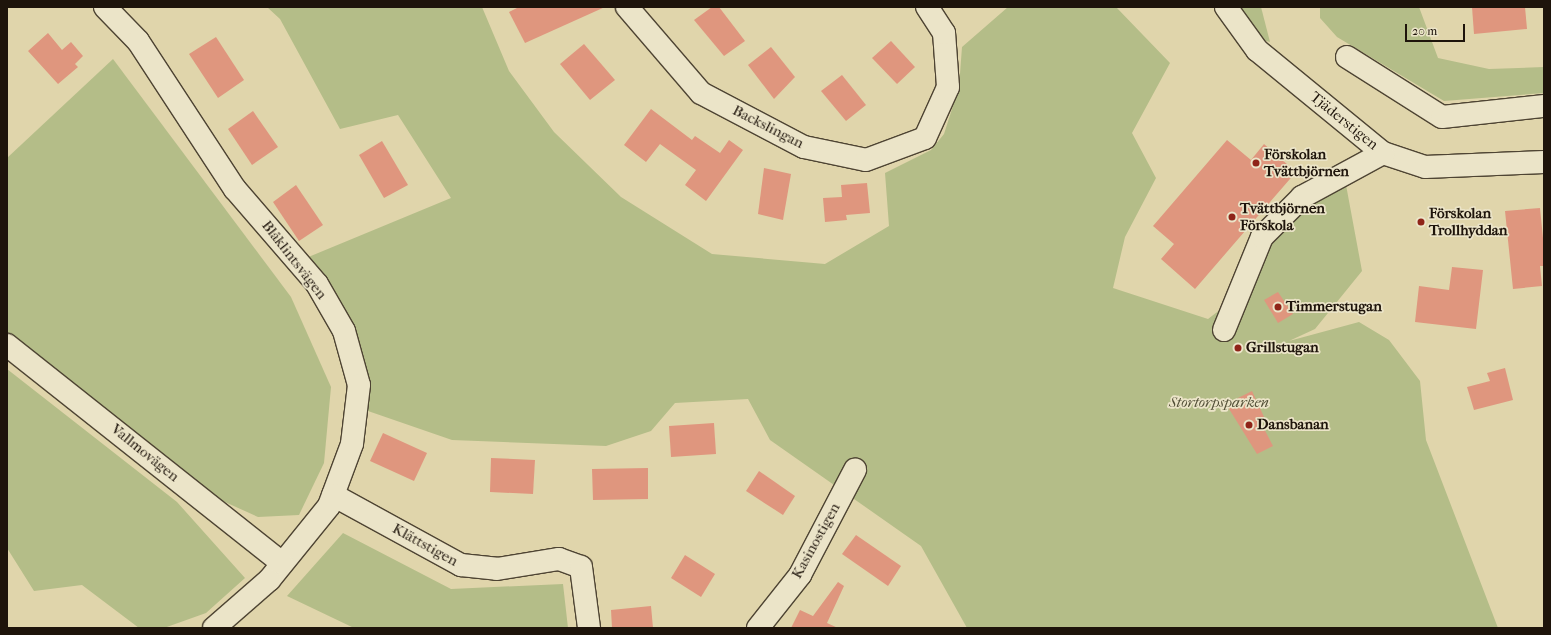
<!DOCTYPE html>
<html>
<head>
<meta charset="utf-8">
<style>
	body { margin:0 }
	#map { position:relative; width:1551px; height:635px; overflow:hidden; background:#e0d5ab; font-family:"IM FELL French Canon",serif }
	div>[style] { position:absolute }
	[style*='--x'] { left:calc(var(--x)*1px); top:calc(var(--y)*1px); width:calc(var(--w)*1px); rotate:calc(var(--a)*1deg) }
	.green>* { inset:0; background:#b4bd88 }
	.building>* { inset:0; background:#df967e }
	.roads { filter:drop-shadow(1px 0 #4e4433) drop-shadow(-1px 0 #4e4433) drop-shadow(0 1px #4e4433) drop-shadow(0 -1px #4e4433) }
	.minor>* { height:22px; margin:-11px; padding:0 11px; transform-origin:11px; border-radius:11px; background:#ebe4c8 }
	.dots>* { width:11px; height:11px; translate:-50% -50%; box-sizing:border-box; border:2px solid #ebe4c8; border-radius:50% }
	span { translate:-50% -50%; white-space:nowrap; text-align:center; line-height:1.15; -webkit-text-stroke:3.5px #ebe4c8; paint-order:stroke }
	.street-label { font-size:15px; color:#1e140b }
	.poi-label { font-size:15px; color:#1e140b; font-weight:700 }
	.left { translate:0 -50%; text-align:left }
	.park-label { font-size:15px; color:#524f37; font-style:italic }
	.frame { position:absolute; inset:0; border:8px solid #1e140b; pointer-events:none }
	.scale { position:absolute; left:1405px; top:24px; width:60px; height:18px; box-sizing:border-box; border:2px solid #1e140b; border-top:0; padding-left:5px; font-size:12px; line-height:14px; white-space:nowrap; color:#1e140b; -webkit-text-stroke:3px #ebe4c8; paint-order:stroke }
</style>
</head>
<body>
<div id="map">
	<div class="green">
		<i style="clip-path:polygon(267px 7px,482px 7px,509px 71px,554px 132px,621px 197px,712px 254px,825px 264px,889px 226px,885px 173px,931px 150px,944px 134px,959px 87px,962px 47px,1008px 7px,1116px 7px,1170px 63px,1132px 133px,1156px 178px,1125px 237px,1113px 288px,1208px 319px,1238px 296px,1262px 237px,1344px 174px,1362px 271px,1315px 329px,1289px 341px,1359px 322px,1389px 340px,1420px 381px,1426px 440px,1498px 628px,967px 628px,921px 546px,770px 440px,748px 399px,675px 403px,651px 431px,606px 446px,452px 440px,368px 411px,364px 384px,306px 258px,451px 198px,398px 115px,340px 129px,280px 19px)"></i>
		<i style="clip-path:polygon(1234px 7px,1261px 7px,1270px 42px,1255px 38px)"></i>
		<i style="clip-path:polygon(1320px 7px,1419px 7px,1438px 58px,1489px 69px,1544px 67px,1544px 93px,1444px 101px,1337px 37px,1320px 18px)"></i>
		<i style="clip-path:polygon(113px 59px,291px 297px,331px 387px,324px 463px,299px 515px,258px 517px,214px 497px,7px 333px,7px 158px)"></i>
		<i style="clip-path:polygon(7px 369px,177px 502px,245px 578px,206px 613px,164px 628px,139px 628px,82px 585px,34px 591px,7px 548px)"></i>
		<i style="clip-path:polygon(343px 533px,451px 589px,563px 584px,568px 628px,354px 628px,287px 596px)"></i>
	</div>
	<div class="building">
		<i style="clip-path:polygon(519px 7px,605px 7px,525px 43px,509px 12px)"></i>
		<i style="clip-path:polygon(712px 7px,719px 7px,745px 41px,724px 56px,694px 20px)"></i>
		<i style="clip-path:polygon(1472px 7px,1525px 7px,1527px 29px,1474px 34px)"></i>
		<i style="clip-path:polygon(48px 33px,62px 50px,71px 42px,83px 56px,75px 64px,78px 67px,58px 84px,28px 51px)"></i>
		<i style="clip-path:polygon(216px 37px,244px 80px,218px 98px,189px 54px)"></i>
		<i style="clip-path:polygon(891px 41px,915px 67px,897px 84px,872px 58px)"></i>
		<i style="clip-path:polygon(584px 44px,615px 80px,590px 100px,560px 64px)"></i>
		<i style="clip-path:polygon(771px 47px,795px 77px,774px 99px,748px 65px)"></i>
		<i style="clip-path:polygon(842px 75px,866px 105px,846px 121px,821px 91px)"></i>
		<i style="clip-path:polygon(651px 109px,692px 140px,695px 136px,720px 153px,729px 140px,743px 150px,706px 201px,685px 185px,696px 170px,660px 144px,646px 162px,624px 145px)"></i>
		<i style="clip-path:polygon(253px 111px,278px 147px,252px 165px,228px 129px)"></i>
		<i style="clip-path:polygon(1227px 140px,1251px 160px,1264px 144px,1296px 172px,1195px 289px,1161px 259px,1174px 244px,1153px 226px)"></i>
		<i style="clip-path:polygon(382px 141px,408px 185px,384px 198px,359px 155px)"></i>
		<i style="clip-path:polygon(764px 168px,791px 174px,783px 220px,758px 214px)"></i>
		<i style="clip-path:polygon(867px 183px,870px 213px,846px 215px,847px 220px,825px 222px,823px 198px,842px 197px,841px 185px)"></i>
		<i style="clip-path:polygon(296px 185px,323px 225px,299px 241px,273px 202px)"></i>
		<i style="clip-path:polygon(1540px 208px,1544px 248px,1544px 266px,1540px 266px,1542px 286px,1513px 289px,1505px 211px)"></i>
		<i style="clip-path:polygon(1452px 267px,1483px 270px,1476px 329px,1415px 322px,1419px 286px,1449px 290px)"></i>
		<i style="clip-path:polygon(1278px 292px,1293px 314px,1278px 323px,1264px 300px)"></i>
		<i style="clip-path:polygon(1505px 368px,1513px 400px,1474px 410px,1467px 387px,1490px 381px,1487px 373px)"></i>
		<i style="clip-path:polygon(1252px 391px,1265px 419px,1260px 421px,1273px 446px,1257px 454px,1226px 404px)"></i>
		<i style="clip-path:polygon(714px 423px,716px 454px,671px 457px,669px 426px)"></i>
		<i style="clip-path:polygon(383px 433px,427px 453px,414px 481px,370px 461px)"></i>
		<i style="clip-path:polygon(491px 458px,535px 460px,533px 494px,490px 492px)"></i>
		<i style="clip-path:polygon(648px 468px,648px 499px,593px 500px,592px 469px)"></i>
		<i style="clip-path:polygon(759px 471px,795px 496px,783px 515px,746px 491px)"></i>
		<i style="clip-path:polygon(856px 535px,901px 566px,888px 586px,842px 554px)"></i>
		<i style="clip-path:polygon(685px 555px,715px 574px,701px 597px,671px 578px)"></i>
		<i style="clip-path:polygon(838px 582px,844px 586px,827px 623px,838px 628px,791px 628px,800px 610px,813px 616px)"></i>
		<i style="clip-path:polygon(651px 606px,653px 628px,612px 628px,611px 610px)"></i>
	</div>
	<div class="roads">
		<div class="minor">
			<i style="--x:105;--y:7;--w:47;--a:45.9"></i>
			<i style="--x:138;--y:41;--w:177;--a:56.8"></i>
			<i style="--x:235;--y:189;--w:125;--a:49.2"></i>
			<i style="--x:317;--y:284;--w:54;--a:60.1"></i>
			<i style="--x:344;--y:331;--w:56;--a:74.5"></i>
			<i style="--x:359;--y:385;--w:59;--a:96.8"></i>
			<i style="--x:352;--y:444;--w:66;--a:110.4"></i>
			<i style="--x:329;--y:506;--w:95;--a:129"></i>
			<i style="--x:269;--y:580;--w:73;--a:138.9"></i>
			<i style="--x:627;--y:7;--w:113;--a:49.3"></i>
			<i style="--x:701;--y:93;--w:116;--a:27.7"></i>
			<i style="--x:804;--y:147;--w:63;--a:11.8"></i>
			<i style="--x:866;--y:160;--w:63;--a:-20.4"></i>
			<i style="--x:925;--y:138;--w:56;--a:-65.7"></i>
			<i style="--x:948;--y:87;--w:54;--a:-94.2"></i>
			<i style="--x:944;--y:33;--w:31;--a:-123"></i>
			<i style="--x:1226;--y:7;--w:53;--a:54.2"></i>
			<i style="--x:1257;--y:50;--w:163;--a:39.3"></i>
			<i style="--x:1383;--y:153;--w:44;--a:18.4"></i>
			<i style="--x:1425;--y:167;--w:119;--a:-2.4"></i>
			<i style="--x:1347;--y:57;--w:112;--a:32.3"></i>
			<i style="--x:1442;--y:117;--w:103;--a:-6.2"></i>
			<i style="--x:1224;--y:330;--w:100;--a:-67.8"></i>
			<i style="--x:1262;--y:237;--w:57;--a:-45"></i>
			<i style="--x:1302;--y:197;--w:92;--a:-28.5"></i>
			<i style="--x:7;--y:345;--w:351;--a:38.4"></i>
			<i style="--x:333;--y:495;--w:146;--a:28.7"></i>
			<i style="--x:461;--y:565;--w:36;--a:6"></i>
			<i style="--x:497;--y:569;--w:63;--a:-9.2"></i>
			<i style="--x:559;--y:559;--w:23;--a:20"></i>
			<i style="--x:581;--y:567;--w:62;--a:82.5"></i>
			<i style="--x:758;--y:628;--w:68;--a:-51.6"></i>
			<i style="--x:800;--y:575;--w:119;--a:-62.4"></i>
		</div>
	</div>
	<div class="dots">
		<i style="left:1256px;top:163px;background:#8f2418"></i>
		<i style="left:1232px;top:217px;background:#8f2418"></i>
		<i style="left:1421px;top:222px;background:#8f2418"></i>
		<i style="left:1278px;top:307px;background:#8f2418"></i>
		<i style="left:1238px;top:348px;background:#8f2418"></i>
		<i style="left:1249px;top:425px;background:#8f2418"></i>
	</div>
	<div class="street-label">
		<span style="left:1344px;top:121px;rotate:39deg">Tjäderstigen</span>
		<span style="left:768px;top:127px;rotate:27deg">Backslingan</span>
		<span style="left:294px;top:260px;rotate:52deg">Blåklintsvägen</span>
		<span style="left:145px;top:453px;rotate:39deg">Vallmovägen</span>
		<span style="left:816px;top:541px;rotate:-61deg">Kasinostigen</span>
		<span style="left:425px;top:545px;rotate:29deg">Klättstigen</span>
	</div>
	<div class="poi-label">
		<span class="left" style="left:1264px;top:163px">Förskolan<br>Tvättbjörnen</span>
		<span class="left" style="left:1240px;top:217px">Tvättbjörnen<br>Förskola</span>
		<span class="left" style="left:1429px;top:222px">Förskolan<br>Trollhyddan</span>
		<span class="left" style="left:1286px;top:307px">Timmerstugan</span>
		<span class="left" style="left:1246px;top:348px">Grillstugan</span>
		<span class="left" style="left:1257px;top:425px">Dansbanan</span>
	</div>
	<div class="park-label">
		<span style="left:1219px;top:403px">Stortorpsparken</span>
	</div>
	<div class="frame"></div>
	<div class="scale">20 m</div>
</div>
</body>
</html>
